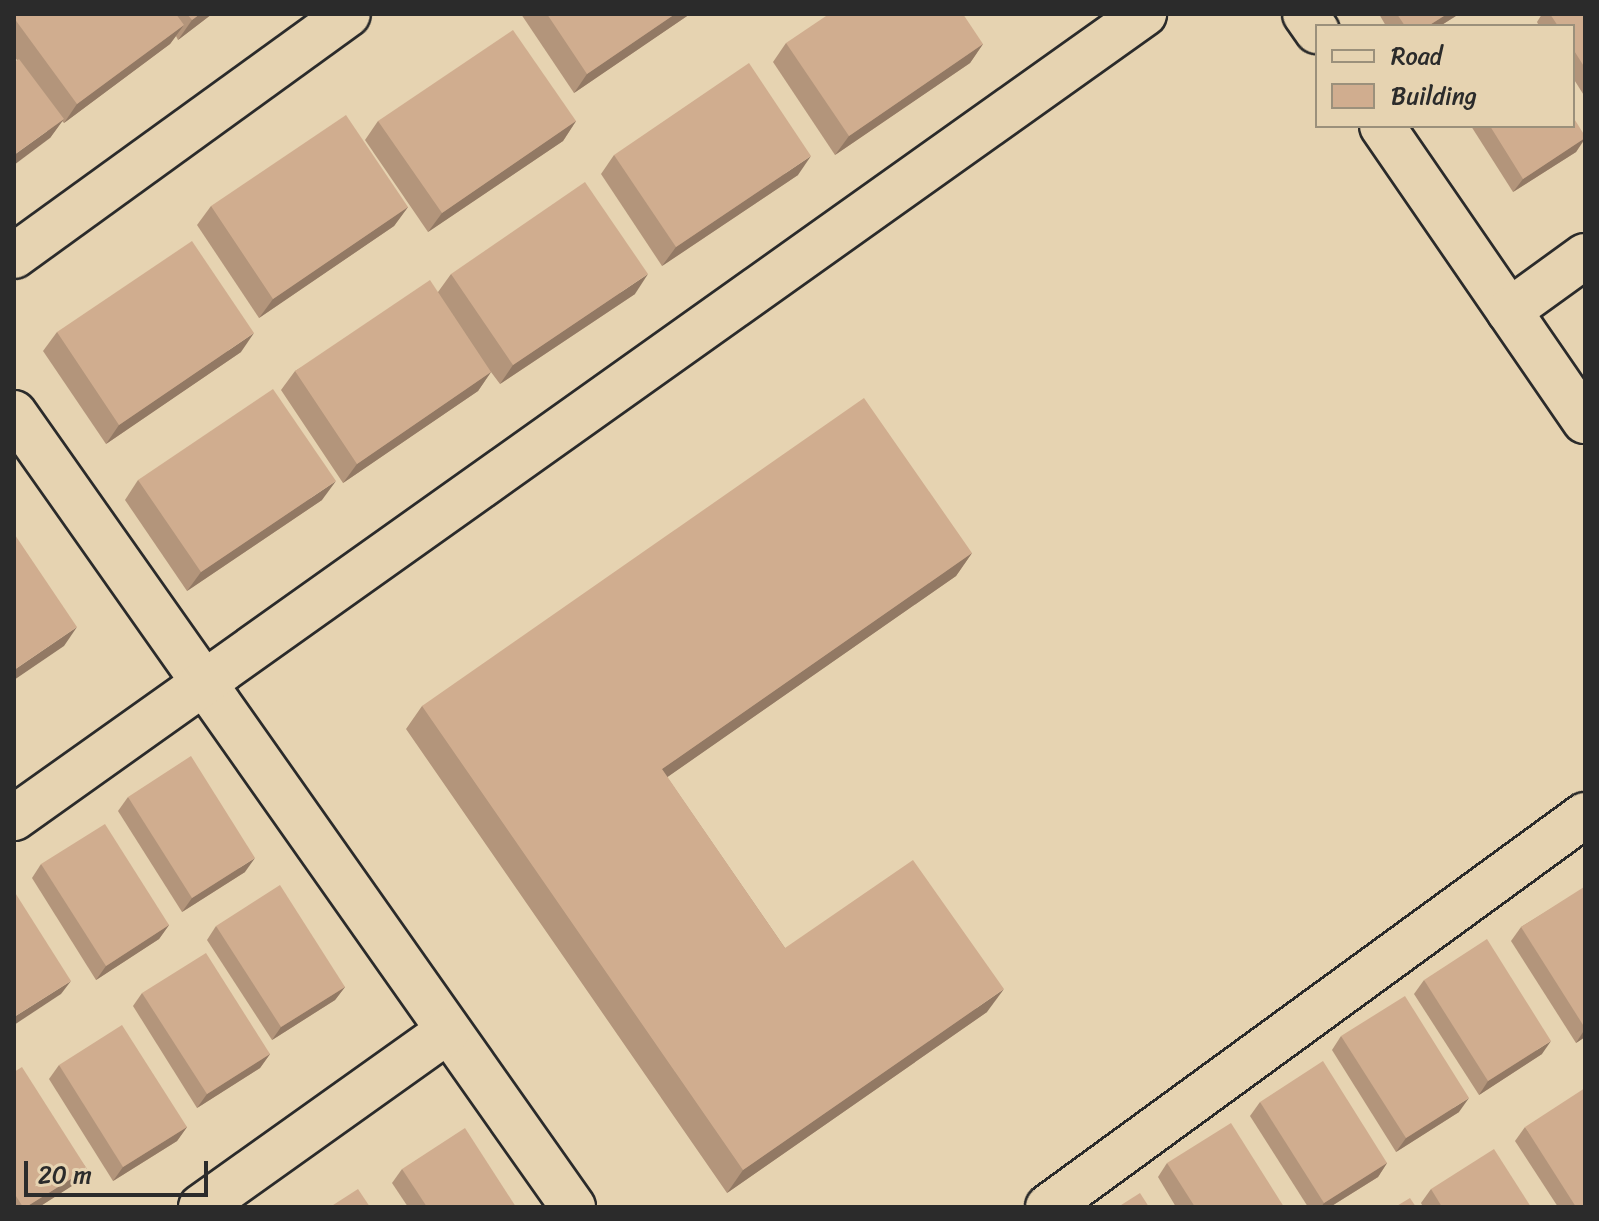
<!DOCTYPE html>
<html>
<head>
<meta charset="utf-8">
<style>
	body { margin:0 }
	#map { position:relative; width:1599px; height:1221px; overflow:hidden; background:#e6d3b1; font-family:Sriracha,sans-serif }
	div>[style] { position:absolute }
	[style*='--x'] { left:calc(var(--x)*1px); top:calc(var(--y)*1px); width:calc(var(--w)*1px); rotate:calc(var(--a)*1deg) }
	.roads { filter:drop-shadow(2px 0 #2b2b2b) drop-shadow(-2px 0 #2b2b2b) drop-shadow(0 2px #2b2b2b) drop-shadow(0 -2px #2b2b2b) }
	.minor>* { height:44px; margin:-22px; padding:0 22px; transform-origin:22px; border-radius:22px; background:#e6d3b1 }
	.wall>* { inset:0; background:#b3957b }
	.shaded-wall>* { inset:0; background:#927964 }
	.building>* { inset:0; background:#d0ad8f }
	span { translate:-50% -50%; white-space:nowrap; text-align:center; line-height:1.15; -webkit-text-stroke:8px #e6d3b1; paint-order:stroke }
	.frame { position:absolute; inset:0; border:16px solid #2b2b2b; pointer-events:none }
	.legend { position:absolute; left:1315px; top:24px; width:260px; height:104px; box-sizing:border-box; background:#e6d3b1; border:2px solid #9b907b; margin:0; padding:10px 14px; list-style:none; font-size:24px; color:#2b2b2b }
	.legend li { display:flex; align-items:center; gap:16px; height:40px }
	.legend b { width:40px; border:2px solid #9b907b }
	.scale { position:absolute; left:24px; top:1161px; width:184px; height:36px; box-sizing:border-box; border:4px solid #2b2b2b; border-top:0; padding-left:10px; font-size:24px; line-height:28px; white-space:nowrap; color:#2b2b2b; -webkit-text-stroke:6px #e6d3b1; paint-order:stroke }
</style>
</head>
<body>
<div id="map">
	<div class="roads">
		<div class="minor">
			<i style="--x:1305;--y:14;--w:21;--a:55"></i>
			<i style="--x:1382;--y:126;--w:358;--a:55.5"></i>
			<i style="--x:14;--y:256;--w:412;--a:-35.9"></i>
			<i style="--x:1509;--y:311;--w:94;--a:-35.9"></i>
			<i style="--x:14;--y:413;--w:971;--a:54.85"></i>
			<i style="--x:14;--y:818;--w:1387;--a:-35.43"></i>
			<i style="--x:201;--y:1207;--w:303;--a:-35.5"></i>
			<i style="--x:1048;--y:1207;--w:665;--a:-36.13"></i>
		</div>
	</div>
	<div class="wall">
		<i style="clip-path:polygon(14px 14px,212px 14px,178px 40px,176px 36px,170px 44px,64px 123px,62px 121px,50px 138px,17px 60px,14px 56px)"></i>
		<i style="clip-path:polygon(521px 14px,690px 14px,574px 93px)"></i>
		<i style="clip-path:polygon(1379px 14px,1459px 14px,1440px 26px,1386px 26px)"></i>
		<i style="clip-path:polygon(1542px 14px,1585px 14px,1585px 97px,1573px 78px,1573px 26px,1539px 26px,1537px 22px)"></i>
		<i style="clip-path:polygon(786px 43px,983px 44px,970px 63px,835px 155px,773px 62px)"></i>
		<i style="clip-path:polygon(378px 121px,576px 121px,563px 141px,428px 232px,365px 140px)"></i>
		<i style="clip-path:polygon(1471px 126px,1573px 126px,1585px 136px,1585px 139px,1576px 152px,1513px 192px)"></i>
		<i style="clip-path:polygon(614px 155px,798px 175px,662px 266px,601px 174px)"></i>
		<i style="clip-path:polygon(211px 206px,408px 207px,394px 226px,259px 318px,197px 225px)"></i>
		<i style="clip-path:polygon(451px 274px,635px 294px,500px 384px,491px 372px,478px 391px,343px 483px,281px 390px,295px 371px,438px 292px)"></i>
		<i style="clip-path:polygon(57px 332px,241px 352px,106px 444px,43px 351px)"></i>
		<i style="clip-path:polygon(138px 480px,322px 500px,187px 591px,125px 500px)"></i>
		<i style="clip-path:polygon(972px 553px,956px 576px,667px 777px,785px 948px,987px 1012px,727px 1193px,406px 729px,422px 706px)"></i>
		<i style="clip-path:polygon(128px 797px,245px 872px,182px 912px,118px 811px)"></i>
		<i style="clip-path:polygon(41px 864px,169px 925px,159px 939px,96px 980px,32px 878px)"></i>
		<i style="clip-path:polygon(1585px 888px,1585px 1037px,1576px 1043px,1511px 941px,1521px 927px)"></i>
		<i style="clip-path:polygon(216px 926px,345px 987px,335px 1000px,272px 1040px,207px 940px)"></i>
		<i style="clip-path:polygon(1424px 980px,1542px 1054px,1479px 1095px,1414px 994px)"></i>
		<i style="clip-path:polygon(142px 993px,270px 1054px,260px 1068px,197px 1108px,133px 1006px)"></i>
		<i style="clip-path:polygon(1341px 1036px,1459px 1112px,1396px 1152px,1332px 1050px)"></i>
		<i style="clip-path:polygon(59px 1065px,187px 1127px,177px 1141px,113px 1181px,49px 1079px)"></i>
		<i style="clip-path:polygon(14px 1072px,87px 1169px,78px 1182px,39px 1207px,14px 1207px)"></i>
		<i style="clip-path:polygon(1260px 1102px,1387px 1163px,1378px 1177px,1330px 1207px,1308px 1207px,1250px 1116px)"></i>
		<i style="clip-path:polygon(1525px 1127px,1585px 1207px,1558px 1207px,1515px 1141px)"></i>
		<i style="clip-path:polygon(1167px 1163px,1284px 1207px,1176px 1207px,1158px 1177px)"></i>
		<i style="clip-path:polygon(402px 1169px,516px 1207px,408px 1207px,392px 1183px)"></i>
		<i style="clip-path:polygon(1431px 1189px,1531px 1207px,1423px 1207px,1421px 1203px)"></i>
	</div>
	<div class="shaded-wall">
		<i style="clip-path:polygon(200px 14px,212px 14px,178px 40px,192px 20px)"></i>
		<i style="clip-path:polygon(675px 14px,690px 14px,574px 93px,587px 74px)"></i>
		<i style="clip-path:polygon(1447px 14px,1459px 14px,1440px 26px,1428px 26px)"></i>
		<i style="clip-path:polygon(184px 25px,170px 44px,64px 123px,77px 104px)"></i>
		<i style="clip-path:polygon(983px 44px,970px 63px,835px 155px,849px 136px)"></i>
		<i style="clip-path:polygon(64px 119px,50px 138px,14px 165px,14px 155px)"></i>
		<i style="clip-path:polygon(576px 121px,563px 141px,428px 232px,442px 213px)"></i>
		<i style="clip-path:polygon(1585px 138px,1576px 152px,1513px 192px,1523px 179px)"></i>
		<i style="clip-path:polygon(811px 156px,798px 175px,662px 266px,676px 247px)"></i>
		<i style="clip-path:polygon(408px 207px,394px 226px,259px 318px,273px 299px)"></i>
		<i style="clip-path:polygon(648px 274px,635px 294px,500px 384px,513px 365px)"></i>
		<i style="clip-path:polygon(254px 333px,241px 352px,106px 444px,119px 425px)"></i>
		<i style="clip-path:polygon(491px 372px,478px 391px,343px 483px,357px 464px)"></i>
		<i style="clip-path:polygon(336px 481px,322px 500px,187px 591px,201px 572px)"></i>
		<i style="clip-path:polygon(972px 553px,956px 576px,646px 792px,662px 769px)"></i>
		<i style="clip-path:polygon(77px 627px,64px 646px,14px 680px,14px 670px)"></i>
		<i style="clip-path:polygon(255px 858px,245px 872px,182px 912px,192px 898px)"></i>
		<i style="clip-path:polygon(169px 925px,159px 939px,96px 980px,106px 966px)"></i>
		<i style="clip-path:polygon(71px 981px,61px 994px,14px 1025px,14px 1017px)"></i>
		<i style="clip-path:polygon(345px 987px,335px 1000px,272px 1040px,281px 1027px)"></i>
		<i style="clip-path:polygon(1004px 989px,987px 1012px,727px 1193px,743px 1170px)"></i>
		<i style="clip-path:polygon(1585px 1029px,1585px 1037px,1576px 1043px)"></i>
		<i style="clip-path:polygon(1551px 1041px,1542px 1054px,1479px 1095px,1488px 1081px)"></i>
		<i style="clip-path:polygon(270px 1054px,260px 1068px,197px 1108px,207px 1094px)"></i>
		<i style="clip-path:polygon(1469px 1098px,1459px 1112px,1396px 1152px,1406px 1138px)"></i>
		<i style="clip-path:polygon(187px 1127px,177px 1141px,113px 1181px,123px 1167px)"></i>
		<i style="clip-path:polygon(1387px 1163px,1378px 1177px,1330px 1207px,1321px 1207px,1324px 1203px)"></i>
		<i style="clip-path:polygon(87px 1169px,78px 1182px,39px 1207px,26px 1207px)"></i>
	</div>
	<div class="building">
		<i style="clip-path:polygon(14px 14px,176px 14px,184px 25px,77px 104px,14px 18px)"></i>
		<i style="clip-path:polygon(187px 14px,200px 14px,192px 20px)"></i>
		<i style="clip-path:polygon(547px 14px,675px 14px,587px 74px)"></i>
		<i style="clip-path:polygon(829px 14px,963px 14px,983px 44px,849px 136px,786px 43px)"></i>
		<i style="clip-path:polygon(1397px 14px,1447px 14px,1428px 26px,1405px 26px)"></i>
		<i style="clip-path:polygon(1550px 14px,1585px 14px,1585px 68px,1573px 49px,1573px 26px,1558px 26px)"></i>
		<i style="clip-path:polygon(513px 30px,576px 121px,442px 213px,378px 121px)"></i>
		<i style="clip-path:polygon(19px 59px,64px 119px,14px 155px,14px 62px)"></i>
		<i style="clip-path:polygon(749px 63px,811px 156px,676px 247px,614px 155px)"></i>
		<i style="clip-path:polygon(346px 115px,408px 207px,273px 299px,211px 206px)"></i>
		<i style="clip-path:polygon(1573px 117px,1585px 136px,1585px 138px,1523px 179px,1490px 126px,1573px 126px)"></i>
		<i style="clip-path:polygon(585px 182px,648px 274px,513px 365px,451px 274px)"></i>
		<i style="clip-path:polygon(192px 241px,254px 333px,119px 425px,57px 332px)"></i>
		<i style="clip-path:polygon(430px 280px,491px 372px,357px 464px,295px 371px)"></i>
		<i style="clip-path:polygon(273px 389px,336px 481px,201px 572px,138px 480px)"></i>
		<i style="clip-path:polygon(864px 398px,972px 553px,662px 769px,785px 948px,913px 860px,1004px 989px,743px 1170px,422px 706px)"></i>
		<i style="clip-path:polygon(15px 535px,77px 627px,14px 670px,14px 536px)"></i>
		<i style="clip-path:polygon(191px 756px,255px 858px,192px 898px,128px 797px)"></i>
		<i style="clip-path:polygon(105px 824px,169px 925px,106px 966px,41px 864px)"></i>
		<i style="clip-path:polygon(280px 885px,345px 987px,281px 1027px,216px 926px)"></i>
		<i style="clip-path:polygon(1584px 887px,1585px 888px,1585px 1028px,1521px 927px)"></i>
		<i style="clip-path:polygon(14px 891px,71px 981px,14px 1017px)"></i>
		<i style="clip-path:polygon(1487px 939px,1551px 1041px,1488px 1081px,1424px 980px)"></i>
		<i style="clip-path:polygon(206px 953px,270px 1054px,207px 1094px,142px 993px)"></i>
		<i style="clip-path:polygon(1405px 996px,1469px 1098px,1406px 1138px,1341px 1036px)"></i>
		<i style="clip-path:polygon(122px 1025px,187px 1127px,123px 1167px,59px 1065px)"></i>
		<i style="clip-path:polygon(1323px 1061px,1387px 1163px,1324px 1203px,1260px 1102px)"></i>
		<i style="clip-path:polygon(22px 1067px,87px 1169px,26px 1207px,23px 1207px,14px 1193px,14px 1072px)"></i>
		<i style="clip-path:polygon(1585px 1088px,1585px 1207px,1576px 1207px,1525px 1127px)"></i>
		<i style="clip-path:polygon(1231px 1123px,1284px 1207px,1195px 1207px,1167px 1163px)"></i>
		<i style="clip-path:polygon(465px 1128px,516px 1207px,427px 1207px,402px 1169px)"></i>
		<i style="clip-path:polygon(1494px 1149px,1531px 1207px,1442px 1207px,1431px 1189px)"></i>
		<i style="clip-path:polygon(358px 1189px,370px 1207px,330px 1207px)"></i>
		<i style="clip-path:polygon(1140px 1193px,1149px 1207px,1118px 1207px)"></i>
		<i style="clip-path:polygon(1410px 1198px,1416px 1207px,1395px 1207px)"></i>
	</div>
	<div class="frame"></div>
	<ul class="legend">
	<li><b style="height:10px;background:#e6d3b1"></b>Road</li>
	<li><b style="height:22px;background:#d0ad8f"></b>Building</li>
	</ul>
	<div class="scale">20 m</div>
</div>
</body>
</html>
